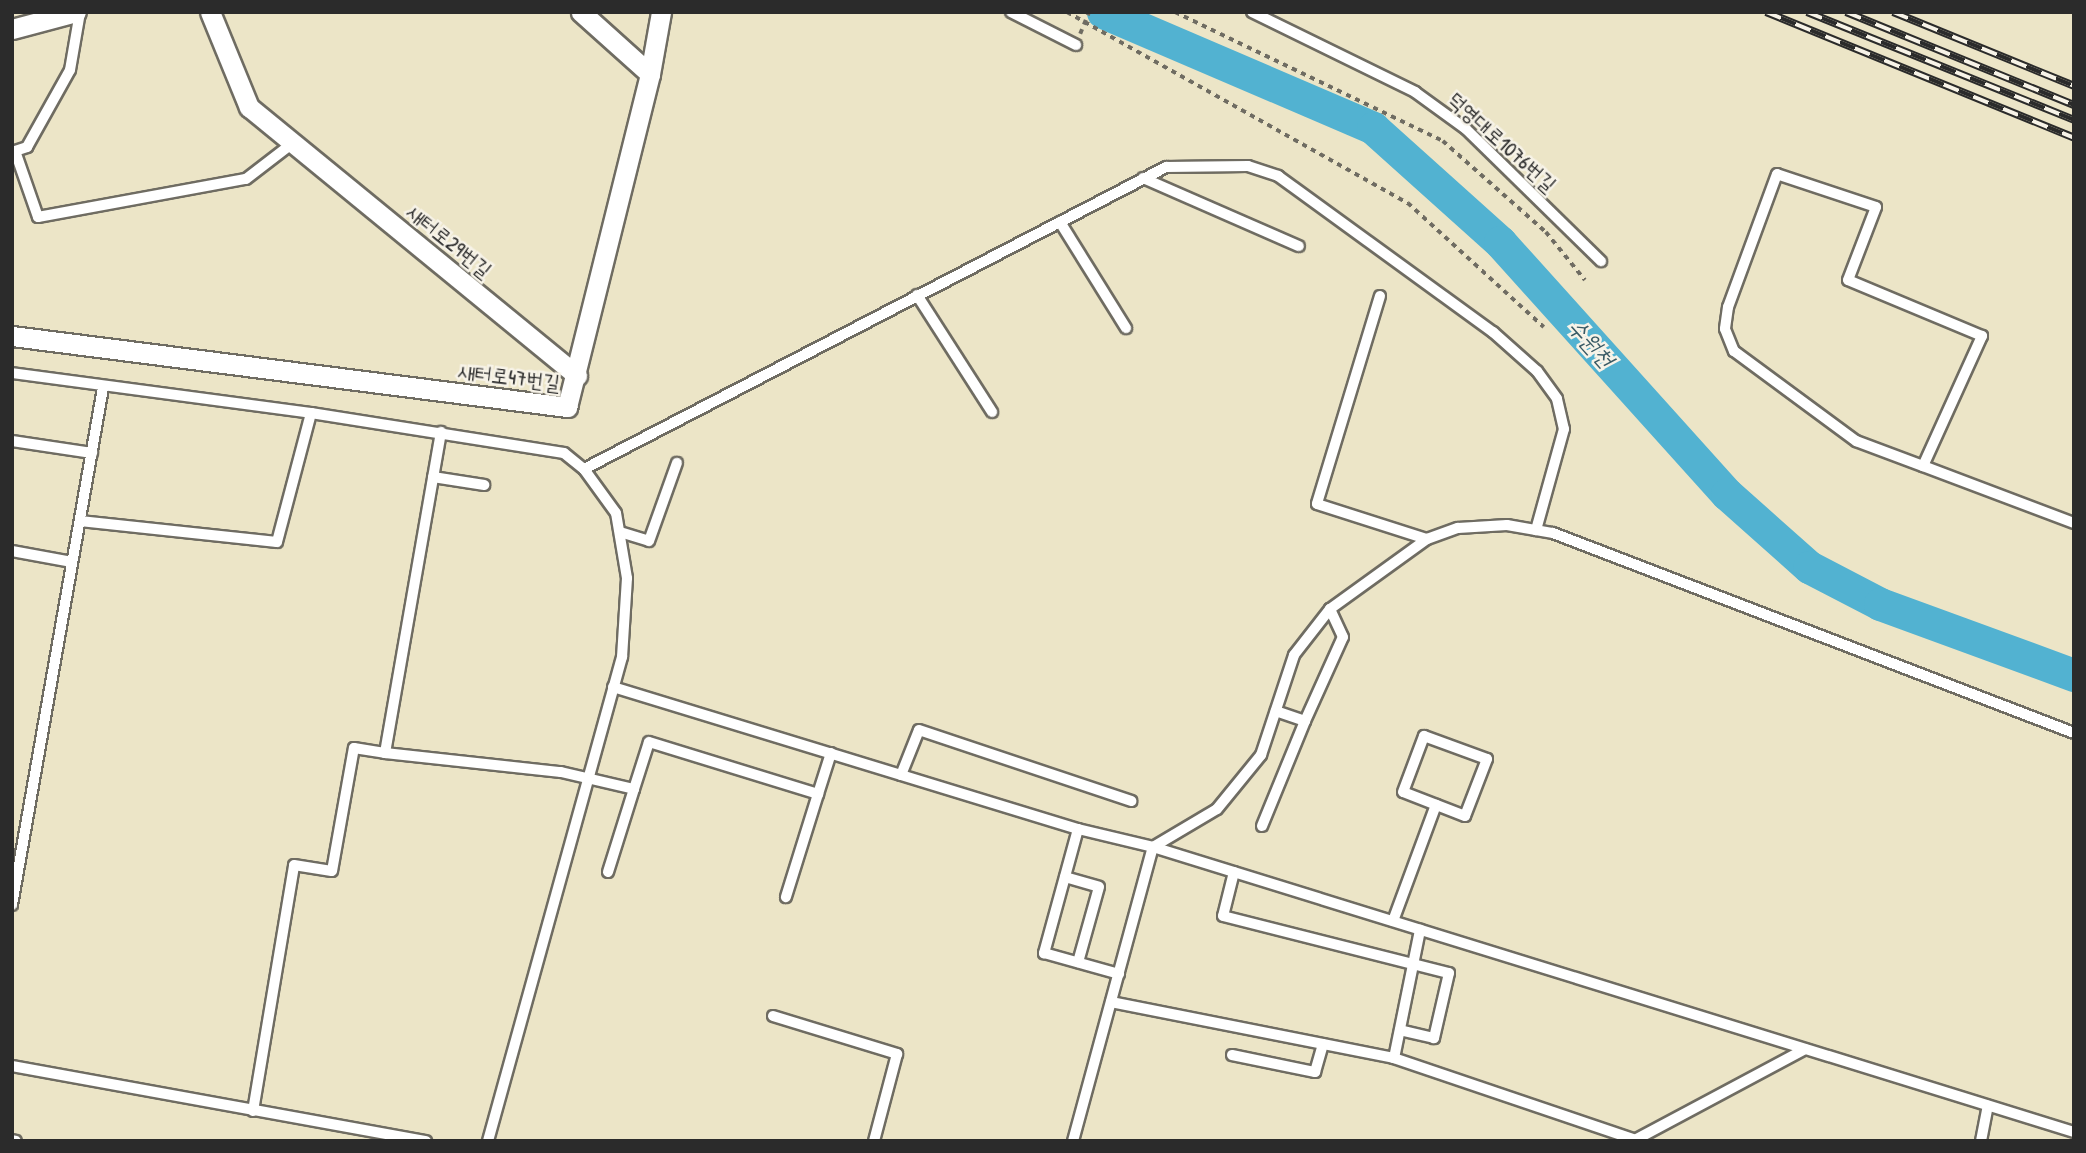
<!DOCTYPE html>
<html>
<head>
<meta charset="utf-8">
<style>
	body { margin:0 }
	#map { position:relative; width:2086px; height:1153px; overflow:hidden; background:#ece5c7; font-family:"Patrick Hand","Poor Story",sans-serif }
	div>[style] { position:absolute }
	[style*='--x'] { left:calc(var(--x)*1px); top:calc(var(--y)*1px); width:calc(var(--w)*1px); rotate:calc(var(--a)*1deg) }
	.river>* { height:33px; margin:-16.5px; padding:0 16.5px; transform-origin:16.5px; border-radius:16.5px; background:#52b2d1 }
	.path>* { height:3.5px; margin-top:-1.75px; transform-origin:0; background:repeating-linear-gradient(90deg,#6f6c62 0 5px,transparent 0 10px) }
	.roads { filter:drop-shadow(2px 0 #6f6c62) drop-shadow(-2px 0 #6f6c62) drop-shadow(0 2px #6f6c62) drop-shadow(0 -2px #6f6c62) }
	.service>* { height:10px; margin:-5px; padding:0 5px; transform-origin:5px; border-radius:5px; background:#fff }
	.minor>* { height:19px; margin:-9.5px; padding:0 9.5px; transform-origin:9.5px; border-radius:9.5px; background:#fff }
	.rail>* { height:8px; margin-top:-4px; transform-origin:0; background:repeating-linear-gradient(90deg,#f7f3e8 0 16px,#2b2b2b 0 32px); box-sizing:border-box; border-block:2px solid #2b2b2b }
	.path-bridge>* { height:3.5px; margin-top:-1.75px; transform-origin:0; background:repeating-linear-gradient(90deg,#6f6c62 0 5px,transparent 0 10px) }
	span { translate:-50% -50%; white-space:nowrap; text-align:center; line-height:1.15; -webkit-text-stroke:5px #f7f3e8; paint-order:stroke }
	.street-label { font-size:21px; color:#2b2b2b }
	.water-label { font-size:23px; color:#395a65; font-style:italic }
	.frame { position:absolute; inset:0; border:14px solid #2b2b2b; pointer-events:none }
</style>
</head>
<body>
<div id="map">
	<div class="river">
		<i style="--x:1103;--y:12;--w:294;--a:23.2"></i>
		<i style="--x:1373;--y:128;--w:171;--a:41.9"></i>
		<i style="--x:1500;--y:242;--w:339;--a:48"></i>
		<i style="--x:1727;--y:494;--w:110;--a:41.7"></i>
		<i style="--x:1809;--y:567;--w:80;--a:27.5"></i>
		<i style="--x:1880;--y:604;--w:207;--a:20.1"></i>
	</div>
	<div class="path">
		<i style="--x:1067;--y:12;--w:391;--a:29.3"></i>
		<i style="--x:1408;--y:203;--w:184;--a:42.4"></i>
		<i style="--x:1175;--y:12;--w:297;--a:25.7"></i>
		<i style="--x:1443;--y:141;--w:137;--a:41.5"></i>
		<i style="--x:1546;--y:232;--w:62;--a:50.9"></i>
	</div>
	<div class="roads">
		<div class="service">
			<i style="--x:1011;--y:12;--w:73;--a:26.9"></i>
			<i style="--x:1252;--y:12;--w:182;--a:26.1"></i>
			<i style="--x:1415;--y:92;--w:63;--a:36"></i>
			<i style="--x:1466;--y:129;--w:189;--a:44.4"></i>
			<i style="--x:15;--y:151;--w:70;--a:70.8"></i>
			<i style="--x:38;--y:217;--w:211;--a:-10.4"></i>
			<i style="--x:246;--y:179;--w:59;--a:-37.5"></i>
			<i style="--x:12;--y:152;--w:16;--a:-18"></i>
			<i style="--x:27;--y:147;--w:88;--a:-60.8"></i>
			<i style="--x:70;--y:70;--w:59;--a:-80.2"></i>
			<i style="--x:1143;--y:178;--w:170;--a:23.6"></i>
			<i style="--x:1060;--y:222;--w:125;--a:58.1"></i>
			<i style="--x:917;--y:295;--w:139;--a:57.3"></i>
			<i style="--x:1380;--y:296;--w:217;--a:106.9"></i>
			<i style="--x:1317;--y:504;--w:115;--a:17.7"></i>
			<i style="--x:12;--y:373;--w:302;--a:7.6"></i>
			<i style="--x:311;--y:413;--w:256;--a:9"></i>
			<i style="--x:564;--y:453;--w:26;--a:39"></i>
			<i style="--x:584;--y:469;--w:54;--a:54"></i>
			<i style="--x:616;--y:513;--w:66;--a:80.4"></i>
			<i style="--x:627;--y:578;--w:79;--a:93.6"></i>
			<i style="--x:622;--y:657;--w:502;--a:105.48"></i>
			<i style="--x:12;--y:441;--w:81;--a:8.5"></i>
			<i style="--x:1923;--y:466;--w:143;--a:-65.6"></i>
			<i style="--x:1982;--y:336;--w:145;--a:-157.3"></i>
			<i style="--x:1848;--y:280;--w:78;--a:-69"></i>
			<i style="--x:1876;--y:207;--w:104;--a:-161.6"></i>
			<i style="--x:1777;--y:174;--w:142;--a:110.2"></i>
			<i style="--x:1728;--y:307;--w:22;--a:98"></i>
			<i style="--x:1725;--y:329;--w:24;--a:68"></i>
			<i style="--x:1734;--y:351;--w:152;--a:36.4"></i>
			<i style="--x:1856;--y:441;--w:72;--a:20.5"></i>
			<i style="--x:1923;--y:466;--w:161;--a:20.7"></i>
			<i style="--x:584;--y:469;--w:656;--a:-27.42"></i>
			<i style="--x:1166;--y:167;--w:82;--a:-0.7"></i>
			<i style="--x:1248;--y:166;--w:32;--a:18"></i>
			<i style="--x:1278;--y:176;--w:266;--a:36"></i>
			<i style="--x:1493;--y:332;--w:59;--a:41.6"></i>
			<i style="--x:1537;--y:371;--w:34;--a:54"></i>
			<i style="--x:1557;--y:399;--w:31;--a:77"></i>
			<i style="--x:1564;--y:429;--w:105;--a:105.5"></i>
			<i style="--x:433;--y:477;--w:52;--a:8.9"></i>
			<i style="--x:80;--y:521;--w:198;--a:6.1"></i>
			<i style="--x:277;--y:542;--w:133;--a:-75.2"></i>
			<i style="--x:620;--y:532;--w:30;--a:17"></i>
			<i style="--x:649;--y:541;--w:83;--a:-70.3"></i>
			<i style="--x:12;--y:551;--w:61;--a:10.4"></i>
			<i style="--x:613;--y:687;--w:486;--a:17"></i>
			<i style="--x:1078;--y:829;--w:77;--a:13.5"></i>
			<i style="--x:1153;--y:847;--w:74;--a:-30.7"></i>
			<i style="--x:1217;--y:809;--w:70;--a:-50.8"></i>
			<i style="--x:1261;--y:755;--w:105;--a:-71.7"></i>
			<i style="--x:1294;--y:655;--w:58;--a:-52"></i>
			<i style="--x:1330;--y:609;--w:120;--a:-35.8"></i>
			<i style="--x:1427;--y:539;--w:33;--a:-20"></i>
			<i style="--x:1458;--y:528;--w:49;--a:-3.5"></i>
			<i style="--x:1507;--y:525;--w:47;--a:9.9"></i>
			<i style="--x:1553;--y:533;--w:558;--a:21"></i>
			<i style="--x:1305;--y:721;--w:92;--a:-65.7"></i>
			<i style="--x:1343;--y:637;--w:31;--a:-115"></i>
			<i style="--x:1424;--y:736;--w:67;--a:20.1"></i>
			<i style="--x:1487;--y:759;--w:61;--a:111.1"></i>
			<i style="--x:1465;--y:816;--w:66;--a:-158.8"></i>
			<i style="--x:1403;--y:792;--w:60;--a:-69.4"></i>
			<i style="--x:385;--y:753;--w:177;--a:6.2"></i>
			<i style="--x:561;--y:772;--w:75;--a:13.1"></i>
			<i style="--x:634;--y:789;--w:87;--a:107.4"></i>
			<i style="--x:901;--y:775;--w:48;--a:-68.2"></i>
			<i style="--x:919;--y:730;--w:224;--a:18.5"></i>
			<i style="--x:634;--y:789;--w:49;--a:-72.3"></i>
			<i style="--x:649;--y:742;--w:177;--a:17.1"></i>
			<i style="--x:818;--y:794;--w:108;--a:107.3"></i>
			<i style="--x:818;--y:794;--w:43;--a:-72.4"></i>
			<i style="--x:1262;--y:826;--w:113;--a:-67.7"></i>
			<i style="--x:1305;--y:721;--w:31;--a:-161"></i>
			<i style="--x:1078;--y:829;--w:129;--a:105.3"></i>
			<i style="--x:1044;--y:953;--w:78;--a:15.6"></i>
			<i style="--x:1234;--y:872;--w:45;--a:104"></i>
			<i style="--x:1223;--y:916;--w:233;--a:14.2"></i>
			<i style="--x:1449;--y:973;--w:67;--a:103"></i>
			<i style="--x:1434;--y:1038;--w:35;--a:-167"></i>
			<i style="--x:1065;--y:877;--w:35;--a:16"></i>
			<i style="--x:1099;--y:887;--w:78;--a:105.6"></i>
			<i style="--x:12;--y:905;--w:525;--a:-80.02"></i>
			<i style="--x:1393;--y:921;--w:124;--a:-69.7"></i>
			<i style="--x:1111;--y:1002;--w:288;--a:11.2"></i>
			<i style="--x:1394;--y:1058;--w:131;--a:-78.5"></i>
			<i style="--x:773;--y:1016;--w:130;--a:17"></i>
			<i style="--x:897;--y:1054;--w:90;--a:104.8"></i>
			<i style="--x:1232;--y:1055;--w:85;--a:11.6"></i>
			<i style="--x:1315;--y:1072;--w:29;--a:-74"></i>
			<i style="--x:1394;--y:1058;--w:252;--a:18.7"></i>
			<i style="--x:12;--y:1066;--w:421;--a:10.3"></i>
			<i style="--x:253;--y:1111;--w:249;--a:-80.5"></i>
			<i style="--x:294;--y:865;--w:38;--a:9"></i>
			<i style="--x:332;--y:871;--w:125;--a:-79.9"></i>
			<i style="--x:354;--y:748;--w:31;--a:9"></i>
			<i style="--x:385;--y:753;--w:326;--a:-80.1"></i>
			<i style="--x:12;--y:1140;--w:4;--a:14"></i>
			<i style="--x:1073;--y:1141;--w:305;--a:-74.8"></i>
			<i style="--x:1153;--y:847;--w:964;--a:17.19"></i>
			<i style="--x:1633;--y:1141;--w:195;--a:-28.1"></i>
			<i style="--x:1981;--y:1141;--w:36;--a:-79"></i>
		</div>
		<div class="minor">
			<i style="--x:210;--y:12;--w:103;--a:67.7"></i>
			<i style="--x:249;--y:107;--w:424;--a:39.3"></i>
			<i style="--x:12;--y:29;--w:66;--a:-14.9"></i>
			<i style="--x:650;--y:74;--w:63;--a:-79.9"></i>
			<i style="--x:12;--y:336;--w:560;--a:7.29"></i>
			<i style="--x:567;--y:407;--w:343;--a:-76"></i>
			<i style="--x:650;--y:74;--w:93;--a:-138.1"></i>
		</div>
	</div>
	<div class="rail">
		<i style="--x:1766;--y:12;--w:333;--a:22.2"></i>
		<i style="--x:1807;--y:12;--w:288;--a:22"></i>
		<i style="--x:1846;--y:12;--w:246;--a:22.2"></i>
		<i style="--x:1893;--y:12;--w:196;--a:22.2"></i>
	</div>
	<div class="path-bridge">
		<i style="--x:1080;--y:34;--w:24;--a:-68"></i>
	</div>
	<div class="street-label">
		<span style="left:1502px;top:142px;rotate:42deg">덕영대로1076번길</span>
		<span style="left:449px;top:241px;rotate:39deg">새터로29번길</span>
		<span style="left:509px;top:377px;rotate:7deg">새터로47번길</span>
	</div>
	<div class="water-label">
		<span style="left:1591px;top:343px;rotate:48deg">수원천</span>
	</div>
	<div class="frame"></div>
</div>
</body>
</html>
